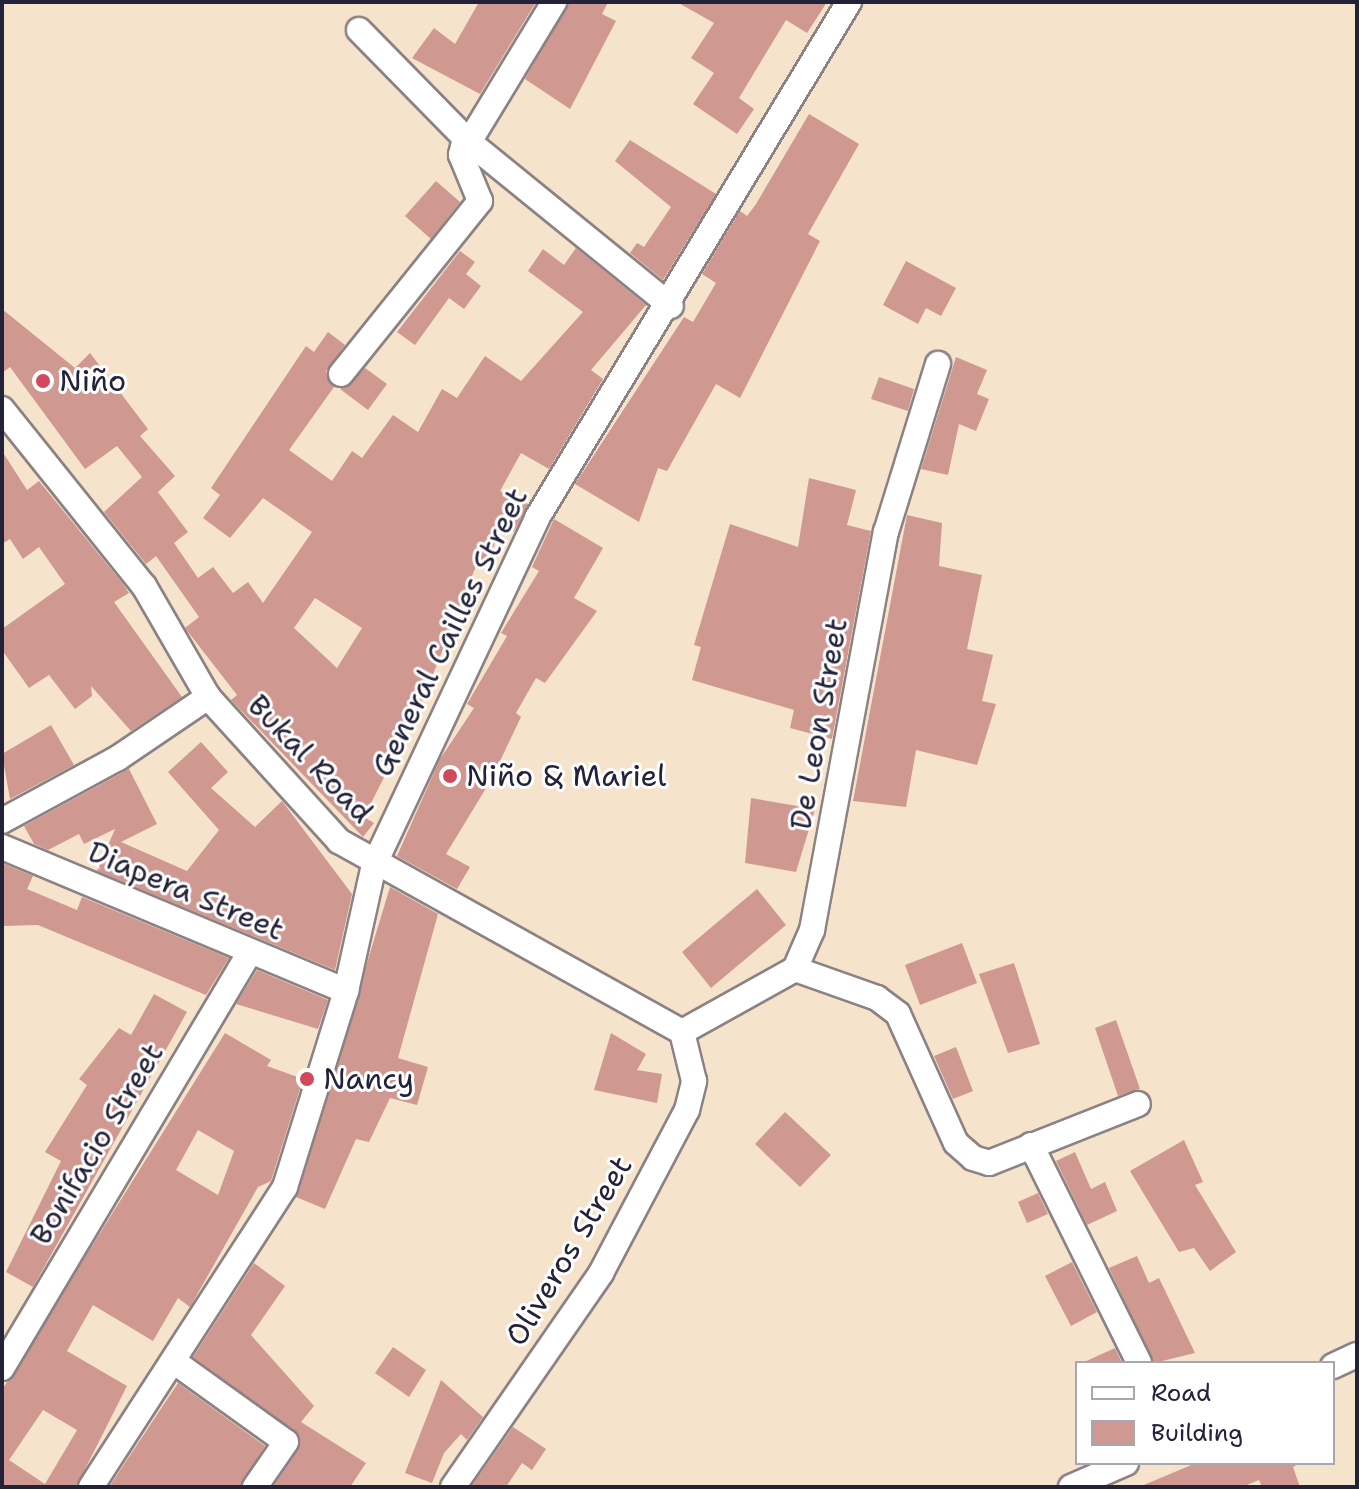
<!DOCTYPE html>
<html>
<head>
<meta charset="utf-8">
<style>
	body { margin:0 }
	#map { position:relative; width:1359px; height:1489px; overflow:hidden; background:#f6e3cc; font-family:"Shantell Sans",sans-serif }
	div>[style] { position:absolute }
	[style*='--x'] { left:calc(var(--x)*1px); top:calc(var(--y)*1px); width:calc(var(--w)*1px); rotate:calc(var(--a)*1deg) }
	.building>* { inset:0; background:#cf9891 }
	.roads { filter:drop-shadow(2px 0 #8c8284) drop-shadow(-2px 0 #8c8284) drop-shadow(0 2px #8c8284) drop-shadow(0 -2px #8c8284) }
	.minor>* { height:24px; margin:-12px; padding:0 12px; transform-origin:12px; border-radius:12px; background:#fff }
	.dots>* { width:22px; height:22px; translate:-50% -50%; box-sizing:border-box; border:4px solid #fff; border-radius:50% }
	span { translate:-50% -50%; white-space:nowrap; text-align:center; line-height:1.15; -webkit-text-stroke:6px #fff; paint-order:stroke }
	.poi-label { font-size:30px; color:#22223b }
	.left { translate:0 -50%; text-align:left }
	.street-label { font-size:30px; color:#22223b }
	.frame { position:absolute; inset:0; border:4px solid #22223b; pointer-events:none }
	.legend { position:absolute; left:1075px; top:1361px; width:260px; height:104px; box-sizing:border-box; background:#fff; border:2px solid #a7a7b1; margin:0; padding:10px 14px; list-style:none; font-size:24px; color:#22223b }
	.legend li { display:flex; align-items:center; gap:16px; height:40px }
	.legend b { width:40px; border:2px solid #a7a7b1 }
</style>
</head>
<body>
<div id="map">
	<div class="building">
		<i style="clip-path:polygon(479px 2px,536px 2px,480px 94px,412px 58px,434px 28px,455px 44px)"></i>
		<i style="clip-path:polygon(569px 2px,608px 2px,602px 14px,616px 21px,570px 109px,525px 79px)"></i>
		<i style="clip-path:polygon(677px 2px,827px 2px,807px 33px,786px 20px,739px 98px,754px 109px,737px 134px,693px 104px,714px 73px,691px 58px,714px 23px)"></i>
		<i style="clip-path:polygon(809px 114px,859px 144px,808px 234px,820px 241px,740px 398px,716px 384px,667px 471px,658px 468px,639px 522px,575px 484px,684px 317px,693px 322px,716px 283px,702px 274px,740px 211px,747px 216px,756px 204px)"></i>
		<i style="clip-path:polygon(630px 140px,716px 194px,663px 280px,630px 253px,637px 243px,644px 247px,671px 207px,615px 161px)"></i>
		<i style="clip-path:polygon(436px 181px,460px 202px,431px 239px,405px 216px)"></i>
		<i style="clip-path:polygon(evenodd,576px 248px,646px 305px,591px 370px,603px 379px,549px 469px,521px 453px,500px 491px,528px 504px,514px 532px,502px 526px,486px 565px,478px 561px,422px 702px,364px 817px,374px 823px,363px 837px,231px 700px,237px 695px,185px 628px,199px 617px,156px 556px,146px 564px,104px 512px,142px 477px,117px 446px,85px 469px,10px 367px,2px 373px,2px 309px,75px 368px,90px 353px,148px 429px,140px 436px,175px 476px,158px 492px,188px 532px,174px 543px,198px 578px,213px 567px,233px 593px,248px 582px,263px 603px,312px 532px,263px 498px,230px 538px,203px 518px,220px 495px,211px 488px,306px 346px,314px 352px,328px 332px,345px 345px,326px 371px,334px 387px,289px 450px,332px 481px,352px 451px,362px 458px,393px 415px,418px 432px,442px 389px,457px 398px,485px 356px,521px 381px,583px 312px,528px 271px,543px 249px,564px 265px,576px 248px,315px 598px,362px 628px,337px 668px,294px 628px,315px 598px)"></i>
		<i style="clip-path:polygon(460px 251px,475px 262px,466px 274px,481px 286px,464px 309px,449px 298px,415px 345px,397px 332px)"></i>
		<i style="clip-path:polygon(906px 261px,956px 288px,941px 316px,926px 308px,918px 324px,883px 305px)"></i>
		<i style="clip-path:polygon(956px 357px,987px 370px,977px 394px,989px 399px,976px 431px,959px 424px,948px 475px,921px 469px)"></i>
		<i style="clip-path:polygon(365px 368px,387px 384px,368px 410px,340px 389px)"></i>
		<i style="clip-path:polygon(879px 377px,914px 389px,908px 411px,871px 399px)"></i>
		<i style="clip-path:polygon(2px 451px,27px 490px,39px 481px,123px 584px,129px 593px,114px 602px,182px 697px,131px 731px,91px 686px,92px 696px,75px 709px,49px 675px,29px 688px,2px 650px,2px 629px,65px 584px,39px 547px,23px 559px,10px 539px,2px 544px)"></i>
		<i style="clip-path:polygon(809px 478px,856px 490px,847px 525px,871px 531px,832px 739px,790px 728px,794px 710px,692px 680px,701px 647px,694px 645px,730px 524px,798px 547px)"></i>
		<i style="clip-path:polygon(907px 515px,942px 523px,939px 566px,982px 575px,967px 649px,993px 655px,982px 701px,996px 704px,977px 765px,916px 750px,906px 807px,853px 801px)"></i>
		<i style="clip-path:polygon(554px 519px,603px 548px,574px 598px,597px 611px,545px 683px,536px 678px,516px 713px,521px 717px,491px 780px,446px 854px,470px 867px,457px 889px,397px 856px,440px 759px,474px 708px,467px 704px,507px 636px,501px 633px,539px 571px,532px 567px)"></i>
		<i style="clip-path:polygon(51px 725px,74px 765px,10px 799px,2px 754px)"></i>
		<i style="clip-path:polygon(201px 742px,228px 772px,211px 788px,255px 827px,282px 801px,352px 894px,335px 970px,97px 871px,115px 829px,84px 844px,79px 834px,48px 850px,34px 844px,24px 826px,129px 769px,157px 824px,121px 842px,187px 871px,219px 830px,168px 772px)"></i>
		<i style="clip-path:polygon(751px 798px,815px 809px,796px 872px,745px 863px)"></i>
		<i style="clip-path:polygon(2px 863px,33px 876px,27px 889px,77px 910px,82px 897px,229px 958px,206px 995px,38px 925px,2px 926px)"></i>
		<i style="clip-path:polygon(390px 887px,438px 914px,398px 1058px,428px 1067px,417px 1105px,390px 1098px,369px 1142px,356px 1139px,325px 1209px,296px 1197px)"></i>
		<i style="clip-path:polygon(757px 889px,786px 925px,711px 988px,682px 952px)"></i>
		<i style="clip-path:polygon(962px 943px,977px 983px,920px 1005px,905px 965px)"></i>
		<i style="clip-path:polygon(1014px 963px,1040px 1044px,1008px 1053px,979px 974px)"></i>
		<i style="clip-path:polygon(257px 970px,328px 1000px,318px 1029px,236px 1004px)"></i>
		<i style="clip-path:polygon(154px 994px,187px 1012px,33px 1287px,6px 1272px,61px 1161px,45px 1152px,87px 1085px,79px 1079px,119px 1028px,131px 1035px)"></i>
		<i style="clip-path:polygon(1116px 1020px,1140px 1089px,1118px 1096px,1095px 1028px)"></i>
		<i style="clip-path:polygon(evenodd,225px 1033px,271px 1060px,267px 1066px,303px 1079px,271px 1181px,258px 1187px,190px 1307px,178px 1298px,153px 1341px,93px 1305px,67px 1351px,127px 1386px,76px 1487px,2px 1487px,2px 1390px,225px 1033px,198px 1130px,234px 1151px,218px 1195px,176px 1170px,198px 1130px,225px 1033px,43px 1410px,77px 1430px,45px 1484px,9px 1460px,43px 1410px)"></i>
		<i style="clip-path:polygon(611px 1033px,646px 1054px,637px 1070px,662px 1074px,657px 1103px,594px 1090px)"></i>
		<i style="clip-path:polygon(956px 1047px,973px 1091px,953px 1099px,934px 1056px)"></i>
		<i style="clip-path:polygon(785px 1112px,831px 1155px,800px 1187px,755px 1144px)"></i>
		<i style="clip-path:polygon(1184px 1140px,1203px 1182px,1195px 1185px,1236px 1252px,1210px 1271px,1194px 1248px,1179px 1252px,1130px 1171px)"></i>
		<i style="clip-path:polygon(1075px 1152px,1091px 1189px,1105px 1182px,1117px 1211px,1087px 1225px,1056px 1161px)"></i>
		<i style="clip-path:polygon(1038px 1193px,1048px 1214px,1027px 1223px,1018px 1202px)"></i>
		<i style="clip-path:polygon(1137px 1256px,1149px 1283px,1159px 1278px,1195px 1353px,1154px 1363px,1109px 1268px)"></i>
		<i style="clip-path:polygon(1072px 1262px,1097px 1312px,1071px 1326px,1045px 1276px)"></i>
		<i style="clip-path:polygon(254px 1263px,285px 1286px,251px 1335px,314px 1406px,301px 1422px,366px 1463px,350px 1487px,273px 1487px,298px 1450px,299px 1435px,193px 1357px)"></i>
		<i style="clip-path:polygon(393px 1347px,426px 1370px,409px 1397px,375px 1373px)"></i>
		<i style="clip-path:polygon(1115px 1348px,1122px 1363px,1082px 1363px)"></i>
		<i style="clip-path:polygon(441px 1380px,483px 1417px,467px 1440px,461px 1434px,444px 1453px,432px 1483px,405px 1473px)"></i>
		<i style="clip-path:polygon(178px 1383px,265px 1446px,240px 1487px,109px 1487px)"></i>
		<i style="clip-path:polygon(513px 1427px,546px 1449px,532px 1470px,522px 1463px,506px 1487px,471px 1487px)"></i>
		<i style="clip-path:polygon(1196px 1463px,1300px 1463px,1293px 1467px,1300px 1487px,1262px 1487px,1259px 1480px,1242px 1487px,1139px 1487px)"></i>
	</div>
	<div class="roads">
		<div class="minor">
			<i style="--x:359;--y:30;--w:157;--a:45.5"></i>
			<i style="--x:469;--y:142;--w:260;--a:39.1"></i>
			<i style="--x:469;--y:142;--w:164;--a:-58.7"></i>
			<i style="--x:341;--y:374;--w:222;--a:-51.2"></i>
			<i style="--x:480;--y:201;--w:50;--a:-112.4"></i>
			<i style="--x:461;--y:155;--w:17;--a:-77"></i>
			<i style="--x:2;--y:409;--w:227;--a:51.3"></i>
			<i style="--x:144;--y:586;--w:128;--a:60"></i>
			<i style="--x:208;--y:697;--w:195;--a:47.7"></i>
			<i style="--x:339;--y:841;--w:393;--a:29.1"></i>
			<i style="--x:2;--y:821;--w:132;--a:-28.5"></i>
			<i style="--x:118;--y:758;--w:109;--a:-34.1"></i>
			<i style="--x:2;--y:847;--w:373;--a:22.7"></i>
			<i style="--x:795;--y:969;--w:87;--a:19.5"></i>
			<i style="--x:877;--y:998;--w:26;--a:37"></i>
			<i style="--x:898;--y:1014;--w:141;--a:65.8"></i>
			<i style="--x:956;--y:1143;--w:23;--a:41"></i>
			<i style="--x:973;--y:1158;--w:17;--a:17"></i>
			<i style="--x:989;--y:1163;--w:160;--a:-21.6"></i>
			<i style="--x:682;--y:1032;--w:129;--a:-29.1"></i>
			<i style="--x:795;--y:969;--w:43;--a:-66.4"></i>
			<i style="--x:812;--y:930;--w:405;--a:-79.5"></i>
			<i style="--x:886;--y:532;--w:176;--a:-72.8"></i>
			<i style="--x:1031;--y:1145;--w:243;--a:63.6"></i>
			<i style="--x:176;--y:1363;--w:135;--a:35.7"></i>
			<i style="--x:286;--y:1442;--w:55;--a:124.6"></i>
			<i style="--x:1333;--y:1366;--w:26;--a:-25"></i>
			<i style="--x:2;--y:1368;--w:481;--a:-59.2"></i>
			<i style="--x:91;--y:1487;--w:357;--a:-57.1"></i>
			<i style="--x:285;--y:1187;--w:205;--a:-72.7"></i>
			<i style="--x:346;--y:991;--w:129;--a:-77.5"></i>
			<i style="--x:374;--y:865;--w:383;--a:-64.8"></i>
			<i style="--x:537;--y:518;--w:603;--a:-58.84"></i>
			<i style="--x:453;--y:1487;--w:260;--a:-55.3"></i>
			<i style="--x:601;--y:1273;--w:184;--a:-62.2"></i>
			<i style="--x:687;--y:1110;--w:30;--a:-76"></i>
			<i style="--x:694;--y:1081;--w:50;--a:-103.8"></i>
			<i style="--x:1071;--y:1487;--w:60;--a:-23.6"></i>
		</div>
	</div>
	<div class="dots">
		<i style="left:43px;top:381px;background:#d1495b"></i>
		<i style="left:450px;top:776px;background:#d1495b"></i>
		<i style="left:307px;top:1079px;background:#d1495b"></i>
	</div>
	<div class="poi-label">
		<span class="left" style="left:59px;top:381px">Niño</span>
		<span class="left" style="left:466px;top:776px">Niño &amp; Mariel</span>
		<span class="left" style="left:323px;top:1079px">Nancy</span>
	</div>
	<div class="street-label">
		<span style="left:450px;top:632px;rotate:-64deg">General Cailles Street</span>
		<span style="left:819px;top:724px;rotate:-80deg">De Leon Street</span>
		<span style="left:310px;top:759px;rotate:46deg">Bukal Road</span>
		<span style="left:186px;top:891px;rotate:23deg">Diapera Street</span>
		<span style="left:97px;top:1144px;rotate:-59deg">Bonifacio Street</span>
		<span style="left:569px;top:1251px;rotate:-59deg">Oliveros Street</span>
	</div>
	<div class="frame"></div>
	<ul class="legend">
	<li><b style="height:10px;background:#fff"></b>Road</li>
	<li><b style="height:22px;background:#cf9891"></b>Building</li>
	</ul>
</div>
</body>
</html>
